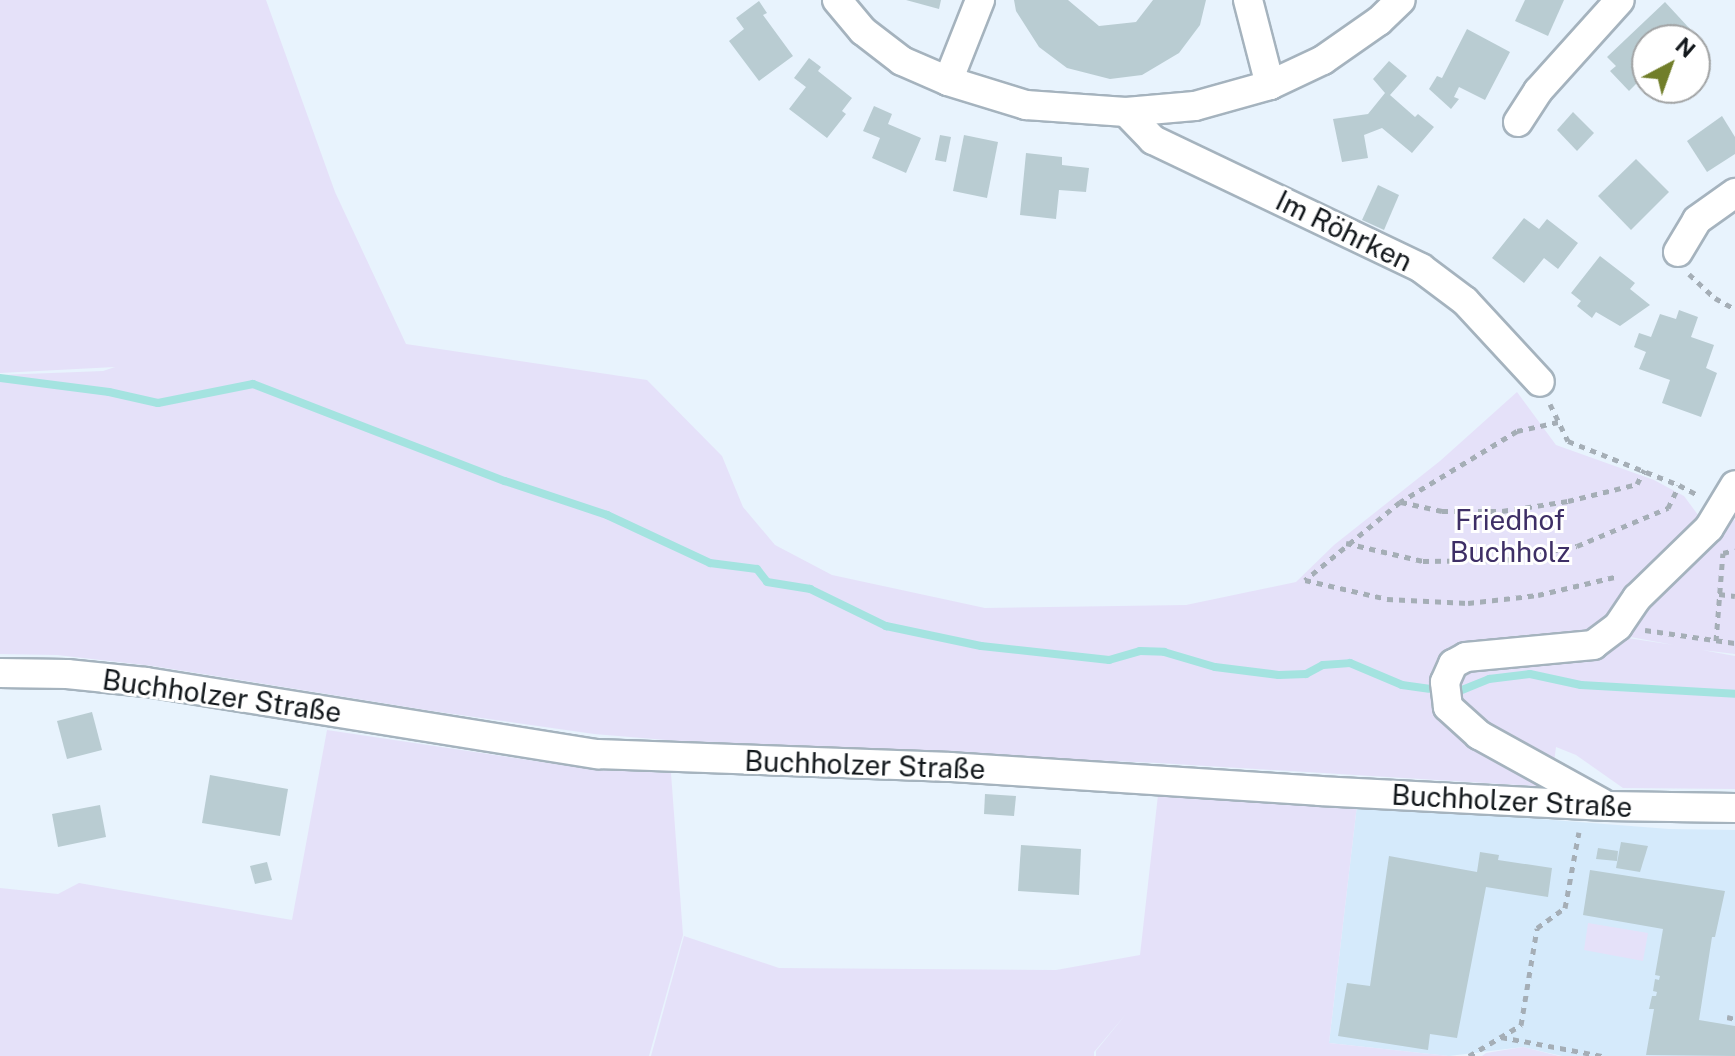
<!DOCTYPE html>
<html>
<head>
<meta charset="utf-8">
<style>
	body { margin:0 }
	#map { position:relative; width:1735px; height:1056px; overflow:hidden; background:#e8f3fd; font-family:"Public Sans",sans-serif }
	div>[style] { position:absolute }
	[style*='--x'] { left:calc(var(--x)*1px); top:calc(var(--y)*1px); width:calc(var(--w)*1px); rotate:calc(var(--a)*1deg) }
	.built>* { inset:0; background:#d5eafb }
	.green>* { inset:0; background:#e5e1f9 }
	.stream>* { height:8px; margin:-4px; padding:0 4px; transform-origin:4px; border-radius:4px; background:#a4e3e0 }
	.building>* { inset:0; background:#b9ccd2 }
	.path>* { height:5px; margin-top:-2.5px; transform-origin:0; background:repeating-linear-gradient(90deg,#a5aeb6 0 6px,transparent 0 12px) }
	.roads { filter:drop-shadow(2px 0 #a5b3be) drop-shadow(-2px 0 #a5b3be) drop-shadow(0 2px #a5b3be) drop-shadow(0 -2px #a5b3be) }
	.minor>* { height:28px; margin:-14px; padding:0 14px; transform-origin:14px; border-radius:14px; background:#fff }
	span { translate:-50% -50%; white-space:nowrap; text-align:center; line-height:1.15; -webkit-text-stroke:6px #fff; paint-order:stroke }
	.street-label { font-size:28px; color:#13181c }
	.park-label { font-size:28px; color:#3e2f66 }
	.north { position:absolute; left:1631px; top:24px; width:80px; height:80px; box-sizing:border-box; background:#fff; border:2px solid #a1a3a4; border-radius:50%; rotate:41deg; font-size:22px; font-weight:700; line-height:32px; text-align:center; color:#13181c }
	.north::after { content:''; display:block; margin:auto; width:28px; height:36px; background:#717e2a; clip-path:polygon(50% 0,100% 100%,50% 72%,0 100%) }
</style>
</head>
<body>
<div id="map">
	<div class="built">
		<i style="clip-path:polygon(1357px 805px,1669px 829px,1735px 830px,1735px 1056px,1562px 1056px,1523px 1047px,1449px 1056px,1329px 1043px)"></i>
	</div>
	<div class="green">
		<i style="clip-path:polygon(evenodd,0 0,266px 0,335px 192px,406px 344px,647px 380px,722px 456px,743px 507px,775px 545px,832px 575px,985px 608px,1186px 605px,1296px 582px,1334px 545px,1440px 461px,1517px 392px,1556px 445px,1654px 480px,1684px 496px,1704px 523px,1735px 520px,1735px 654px,1702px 650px,1735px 656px,1735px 789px,1623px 788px,1576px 755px,1556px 747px,1551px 787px,1158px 763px,690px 742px,594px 734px,432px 711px,153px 666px,57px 655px,0 654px,0 375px,103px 371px,115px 367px,0 373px,0 0,1600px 627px,1614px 634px,1674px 645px,1614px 636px,1474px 660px,1447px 648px,1478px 642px,1567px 637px,1600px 627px)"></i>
		<i style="clip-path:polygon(327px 730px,589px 769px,671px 773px,683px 935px,649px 1056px,0 1056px,0 888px,58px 894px,79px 883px,292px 920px)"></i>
		<i style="clip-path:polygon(1158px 795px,1357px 805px,1329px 1043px,1449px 1056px,1096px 1056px,1096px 1051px,1126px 1014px,1094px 1052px,1094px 1056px,651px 1056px,684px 936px,779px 968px,1056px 970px,1140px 955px)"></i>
		<i style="clip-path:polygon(1588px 923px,1648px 933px,1643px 961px,1584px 950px)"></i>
		<i style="clip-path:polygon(1523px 1047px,1559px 1056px,1482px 1056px,1486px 1053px)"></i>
	</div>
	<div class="stream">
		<i style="--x:0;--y:378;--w:110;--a:7.3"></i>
		<i style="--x:109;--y:392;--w:50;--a:12.7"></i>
		<i style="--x:158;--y:403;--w:97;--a:-11.3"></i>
		<i style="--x:253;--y:384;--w:270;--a:21.1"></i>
		<i style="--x:505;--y:481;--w:108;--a:18.4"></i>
		<i style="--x:607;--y:515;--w:114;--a:25"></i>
		<i style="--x:710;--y:563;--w:47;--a:7.3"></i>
		<i style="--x:757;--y:569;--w:16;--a:52"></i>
		<i style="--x:767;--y:582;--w:44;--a:9.2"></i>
		<i style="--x:810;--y:589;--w:85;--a:26"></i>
		<i style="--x:886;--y:626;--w:97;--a:11.9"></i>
		<i style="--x:981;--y:646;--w:129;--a:6.2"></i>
		<i style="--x:1109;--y:660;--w:32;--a:-16"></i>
		<i style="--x:1140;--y:651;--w:24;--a:2"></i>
		<i style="--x:1164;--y:652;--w:53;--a:16.4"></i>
		<i style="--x:1215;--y:667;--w:64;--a:7.1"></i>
		<i style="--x:1279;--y:675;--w:27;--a:-2"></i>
		<i style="--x:1306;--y:674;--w:19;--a:-28"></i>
		<i style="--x:1323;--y:665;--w:27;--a:-4"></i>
		<i style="--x:1350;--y:663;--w:56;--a:22.9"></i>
		<i style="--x:1402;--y:685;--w:27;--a:8"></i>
		<i style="--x:1457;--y:692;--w:35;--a:-22"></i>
		<i style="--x:1489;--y:679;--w:41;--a:-7"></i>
		<i style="--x:1530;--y:674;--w:52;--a:12.2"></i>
		<i style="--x:1581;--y:685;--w:154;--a:3.3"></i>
	</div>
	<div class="building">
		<i style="clip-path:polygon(906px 0,941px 0,939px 9px)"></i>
		<i style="clip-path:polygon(1014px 0,1068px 0,1099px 26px,1136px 22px,1153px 0,1206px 0,1200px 25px,1179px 53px,1142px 75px,1110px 79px,1067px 68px,1039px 47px,1016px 11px)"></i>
		<i style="clip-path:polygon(1525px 0,1564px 0,1548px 36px,1515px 21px)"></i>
		<i style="clip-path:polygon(759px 1px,767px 13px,763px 15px,793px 56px,759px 81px,729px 41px,744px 29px,736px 18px)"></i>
		<i style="clip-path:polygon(1665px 2px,1702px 42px,1695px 49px,1695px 40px,1647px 40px,1647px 73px,1629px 91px,1610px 71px,1616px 66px,1607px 57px)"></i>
		<i style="clip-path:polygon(1467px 29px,1510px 52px,1485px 100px,1459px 87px,1454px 97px,1459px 99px,1451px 109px,1429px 89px,1437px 76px,1442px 78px)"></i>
		<i style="clip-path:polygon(809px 58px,821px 67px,818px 71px,852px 98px,842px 111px,846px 114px,827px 138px,789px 109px,806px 87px,794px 78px)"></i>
		<i style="clip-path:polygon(1389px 61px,1407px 76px,1390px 95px,1415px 117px,1418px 114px,1434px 127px,1412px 153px,1382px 128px,1364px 135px,1368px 158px,1342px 162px,1333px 119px,1368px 114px,1385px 93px,1373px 79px)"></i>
		<i style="clip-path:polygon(874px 106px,892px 114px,888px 124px,921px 138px,906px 173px,872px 158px,880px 138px,863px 131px)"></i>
		<i style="clip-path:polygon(1573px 112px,1594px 133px,1577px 151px,1557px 130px)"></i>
		<i style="clip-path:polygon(1722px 116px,1735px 137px,1735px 154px,1707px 172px,1687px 141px)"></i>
		<i style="clip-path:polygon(940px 135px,951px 137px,946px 162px,935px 160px)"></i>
		<i style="clip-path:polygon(964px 135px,998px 142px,987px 198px,953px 191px)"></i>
		<i style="clip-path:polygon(1026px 153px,1062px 157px,1062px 165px,1089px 168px,1086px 192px,1059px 190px,1056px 219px,1020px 215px)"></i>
		<i style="clip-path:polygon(1636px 159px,1669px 192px,1631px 230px,1598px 196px)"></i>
		<i style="clip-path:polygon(1378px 185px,1399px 195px,1384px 230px,1362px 220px)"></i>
		<i style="clip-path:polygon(1524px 218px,1539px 229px,1547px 219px,1578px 243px,1558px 269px,1544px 258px,1524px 283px,1492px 258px)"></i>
		<i style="clip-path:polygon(1600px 256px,1635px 283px,1630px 289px,1650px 305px,1620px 326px,1596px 312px,1592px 318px,1577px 306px,1581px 301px,1571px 293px)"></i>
		<i style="clip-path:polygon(1679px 310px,1698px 317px,1691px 337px,1714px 345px,1706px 368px,1717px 373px,1701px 417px,1662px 403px,1670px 380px,1639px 369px,1646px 352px,1634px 347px,1639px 333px,1651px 337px,1660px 314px,1676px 319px)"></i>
		<i style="clip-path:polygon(92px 712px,102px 750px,67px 759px,57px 721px)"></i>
		<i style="clip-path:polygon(210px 775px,288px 789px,280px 836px,202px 823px)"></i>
		<i style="clip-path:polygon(985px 794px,1016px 796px,1014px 816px,984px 814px)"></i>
		<i style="clip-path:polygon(100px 805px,106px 837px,58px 847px,52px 814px)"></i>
		<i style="clip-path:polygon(1621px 842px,1648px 846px,1640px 872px,1616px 868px)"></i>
		<i style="clip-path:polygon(1021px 845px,1081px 849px,1079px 895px,1018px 891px)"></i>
		<i style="clip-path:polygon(1598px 848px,1618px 851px,1617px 861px,1596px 859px)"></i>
		<i style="clip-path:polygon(1480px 852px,1499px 855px,1498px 860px,1552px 868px,1548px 897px,1486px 887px,1457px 1038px,1430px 1034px,1428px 1050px,1338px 1036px,1347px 983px,1370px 986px,1389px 856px,1477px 872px)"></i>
		<i style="clip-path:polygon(267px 862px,272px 880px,255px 884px,250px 866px)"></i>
		<i style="clip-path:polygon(1590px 870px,1725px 891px,1715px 937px,1712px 937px,1699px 1020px,1735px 1026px,1735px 1056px,1646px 1055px,1654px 1009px,1649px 1009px,1652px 996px,1656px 996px,1657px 992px,1653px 991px,1655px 979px,1659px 980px,1660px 976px,1655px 975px,1663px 929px,1583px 915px)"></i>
	</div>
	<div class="path">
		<i style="--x:1689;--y:274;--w:35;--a:43"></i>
		<i style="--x:1715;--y:298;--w:23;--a:29"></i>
		<i style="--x:1550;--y:404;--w:41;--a:64.1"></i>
		<i style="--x:1568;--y:441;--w:119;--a:21.6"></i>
		<i style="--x:1679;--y:485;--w:21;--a:28"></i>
		<i style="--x:1558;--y:422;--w:42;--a:167.6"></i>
		<i style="--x:1517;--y:431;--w:137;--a:148.7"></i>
		<i style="--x:1400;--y:502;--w:123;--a:140.6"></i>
		<i style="--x:1305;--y:580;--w:84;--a:13"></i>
		<i style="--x:1387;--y:599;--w:81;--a:2.8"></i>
		<i style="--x:1468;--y:603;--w:70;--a:-6.5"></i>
		<i style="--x:1538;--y:595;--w:83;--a:-13.2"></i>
		<i style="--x:1401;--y:502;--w:42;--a:12.4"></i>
		<i style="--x:1442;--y:511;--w:60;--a:0"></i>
		<i style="--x:1502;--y:511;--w:67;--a:-8.6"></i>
		<i style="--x:1568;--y:501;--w:71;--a:-13.8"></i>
		<i style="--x:1637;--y:484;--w:16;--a:-63"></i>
		<i style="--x:1346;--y:543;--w:79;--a:13.2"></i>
		<i style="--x:1423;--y:561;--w:82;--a:-0.7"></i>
		<i style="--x:1505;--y:560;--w:73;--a:-11"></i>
		<i style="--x:1577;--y:546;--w:99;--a:-22.7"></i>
		<i style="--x:1668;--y:508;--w:25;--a:-64"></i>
		<i style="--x:1719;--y:594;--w:16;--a:7"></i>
		<i style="--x:1645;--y:630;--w:91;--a:8.2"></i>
		<i style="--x:1716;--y:641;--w:88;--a:-85.5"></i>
		<i style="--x:1723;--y:553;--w:12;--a:-14"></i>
		<i style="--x:1727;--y:1017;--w:8;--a:14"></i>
		<i style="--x:1501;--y:1037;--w:104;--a:10.6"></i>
		<i style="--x:1469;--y:1056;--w:61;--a:-30.8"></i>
		<i style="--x:1521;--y:1025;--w:98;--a:-80.6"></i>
		<i style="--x:1537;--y:928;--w:34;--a:-36"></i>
		<i style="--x:1565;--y:908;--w:77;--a:-79.6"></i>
	</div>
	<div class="roads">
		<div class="minor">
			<i style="--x:837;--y:0;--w:40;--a:50"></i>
			<i style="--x:863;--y:31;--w:49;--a:37.6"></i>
			<i style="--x:902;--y:61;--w:50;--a:23.5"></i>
			<i style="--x:948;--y:81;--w:82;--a:17.1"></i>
			<i style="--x:1026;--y:105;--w:100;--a:4"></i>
			<i style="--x:1126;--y:112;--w:69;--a:-5"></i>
			<i style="--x:1195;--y:106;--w:78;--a:-15.6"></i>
			<i style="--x:1270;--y:85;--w:59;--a:-25.3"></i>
			<i style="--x:1323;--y:60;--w:68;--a:-34.9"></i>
			<i style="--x:1379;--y:21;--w:30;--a:-44"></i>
			<i style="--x:1248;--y:0;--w:88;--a:75.5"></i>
			<i style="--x:948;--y:81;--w:87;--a:-68.4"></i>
			<i style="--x:1126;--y:112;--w:39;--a:46"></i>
			<i style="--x:1153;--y:140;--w:297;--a:25.5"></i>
			<i style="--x:1421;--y:268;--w:55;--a:36.9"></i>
			<i style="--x:1465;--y:301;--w:110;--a:47.2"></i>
			<i style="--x:1518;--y:122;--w:37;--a:-57"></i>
			<i style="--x:1538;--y:91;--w:122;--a:-48"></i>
			<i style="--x:1678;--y:252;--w:37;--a:-59"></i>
			<i style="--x:1697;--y:220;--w:47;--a:-35.4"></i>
			<i style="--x:0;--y:673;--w:67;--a:0.9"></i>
			<i style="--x:67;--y:674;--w:79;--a:5.8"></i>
			<i style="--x:146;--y:682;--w:458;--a:9.1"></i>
			<i style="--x:598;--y:754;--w:353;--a:2.1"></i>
			<i style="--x:951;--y:767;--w:369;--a:3.7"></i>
			<i style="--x:1319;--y:791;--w:288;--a:3"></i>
			<i style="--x:1607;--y:806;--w:128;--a:0.9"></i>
			<i style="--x:1602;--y:803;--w:141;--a:-151.1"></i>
			<i style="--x:1479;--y:735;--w:42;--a:-137.9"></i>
			<i style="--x:1448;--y:707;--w:25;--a:-97"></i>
			<i style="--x:1445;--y:682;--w:20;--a:-66"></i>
			<i style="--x:1453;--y:664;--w:15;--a:-28"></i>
			<i style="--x:1466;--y:657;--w:128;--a:-5.4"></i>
			<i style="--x:1593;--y:645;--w:31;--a:-37"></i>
			<i style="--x:1618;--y:626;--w:34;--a:-56"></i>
			<i style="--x:1637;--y:598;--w:100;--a:-44.2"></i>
			<i style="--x:1709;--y:528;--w:50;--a:-58.8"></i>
		</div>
	</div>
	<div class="street-label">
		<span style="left:1344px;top:231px;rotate:26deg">Im Röhrken</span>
		<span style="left:222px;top:696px;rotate:8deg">Buchholzer Straße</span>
		<span style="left:865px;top:765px;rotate:2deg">Buchholzer Straße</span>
		<span style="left:1512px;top:801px;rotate:3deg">Buchholzer Straße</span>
	</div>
	<div class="park-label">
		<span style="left:1510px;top:536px">Friedhof<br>Buchholz</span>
	</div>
	<div class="north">N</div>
</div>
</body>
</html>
